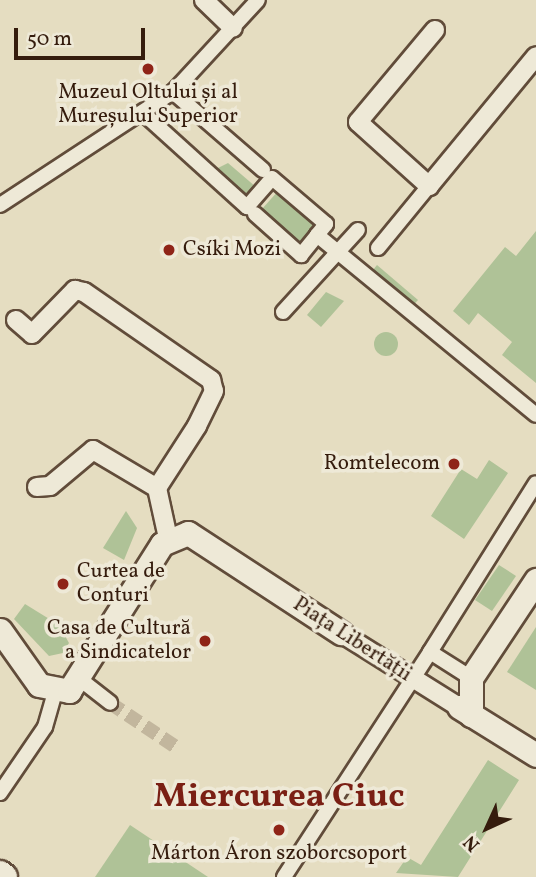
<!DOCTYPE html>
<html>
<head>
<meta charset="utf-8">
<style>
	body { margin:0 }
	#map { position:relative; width:536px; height:877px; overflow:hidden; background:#e5ddc1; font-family:Vollkorn,serif }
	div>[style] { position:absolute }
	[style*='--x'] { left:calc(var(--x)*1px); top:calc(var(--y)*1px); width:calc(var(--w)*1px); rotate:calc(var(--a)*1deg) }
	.green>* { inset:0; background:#afc297 }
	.round { border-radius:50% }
	.pedestrian-tunnel>* { height:14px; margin-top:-7px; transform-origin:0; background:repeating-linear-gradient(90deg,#c2b69d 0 14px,transparent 0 21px) }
	.roads { filter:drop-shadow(2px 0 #614c3a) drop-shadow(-2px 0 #614c3a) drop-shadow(0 2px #614c3a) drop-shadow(0 -2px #614c3a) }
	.pedestrian>* { height:14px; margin:-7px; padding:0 7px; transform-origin:7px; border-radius:7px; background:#eee9d7 }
	.minor>* { height:18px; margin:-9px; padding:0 9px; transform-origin:9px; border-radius:9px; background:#eee9d7 }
	.tertiary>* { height:23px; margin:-11.5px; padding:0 11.5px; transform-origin:11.5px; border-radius:11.5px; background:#eee9d7 }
	.secondary>* { height:26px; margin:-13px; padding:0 13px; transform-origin:13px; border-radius:13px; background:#eee9d7 }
	.dots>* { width:19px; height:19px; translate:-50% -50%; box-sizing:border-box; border:4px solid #eee9d7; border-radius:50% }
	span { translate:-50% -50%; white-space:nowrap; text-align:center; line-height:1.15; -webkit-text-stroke:7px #eee9d7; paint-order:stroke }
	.poi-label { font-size:21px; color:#351c0d }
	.left { translate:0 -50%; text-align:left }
	.right { translate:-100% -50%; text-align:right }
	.street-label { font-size:21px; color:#351c0d }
	.town-label { font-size:35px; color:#7a1f14; font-weight:700 }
	.north { position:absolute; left:452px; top:793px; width:70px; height:70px; -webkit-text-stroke:5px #eee9d7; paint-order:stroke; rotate:225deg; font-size:19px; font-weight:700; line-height:28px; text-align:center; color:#351c0d }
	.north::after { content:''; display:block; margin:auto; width:24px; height:32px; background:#351c0d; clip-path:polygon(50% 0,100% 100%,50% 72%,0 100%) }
	.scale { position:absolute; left:14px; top:28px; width:131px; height:32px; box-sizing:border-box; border:4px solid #351c0d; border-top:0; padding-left:9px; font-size:21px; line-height:24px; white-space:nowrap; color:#351c0d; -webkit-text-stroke:5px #eee9d7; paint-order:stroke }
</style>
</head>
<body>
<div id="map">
	<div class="green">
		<i style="clip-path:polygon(228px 163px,256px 187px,243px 201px,210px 172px)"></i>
		<i style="clip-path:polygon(279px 190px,317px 223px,300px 242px,262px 209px)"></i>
		<i style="clip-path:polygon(536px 231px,536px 383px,502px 355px,512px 342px,478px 313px,469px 325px,453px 311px,505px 247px,516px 256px)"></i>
		<i style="clip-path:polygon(377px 265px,418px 300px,409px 310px,369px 275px)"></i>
		<i style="clip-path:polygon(326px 292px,344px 301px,321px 327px,307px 315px)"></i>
		<i class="round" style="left:374px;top:332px;width:24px;height:24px"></i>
		<i style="clip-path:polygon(489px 460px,508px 473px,464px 539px,431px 516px,461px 469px,477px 479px)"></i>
		<i style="clip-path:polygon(126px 511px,137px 528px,124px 560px,103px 548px)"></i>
		<i style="clip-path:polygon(499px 565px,516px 576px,492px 611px,475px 600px)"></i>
		<i style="clip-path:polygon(25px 604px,59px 625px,69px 643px,63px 653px,49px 656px,14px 619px)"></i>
		<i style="clip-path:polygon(536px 627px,536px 690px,507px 672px)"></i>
		<i style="clip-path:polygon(488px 760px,519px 780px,458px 877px,396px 873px,407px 857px,421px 865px)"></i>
		<i style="clip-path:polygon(130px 825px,208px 877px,95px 877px)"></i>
	</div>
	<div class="pedestrian-tunnel">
		<i style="--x:110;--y:703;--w:79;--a:33.7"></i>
	</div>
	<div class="roads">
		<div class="pedestrian">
			<i style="--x:173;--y:92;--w:119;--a:40.9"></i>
			<i style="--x:144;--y:114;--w:139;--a:42.1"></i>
			<i style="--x:247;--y:207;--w:38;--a:-49"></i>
			<i style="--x:272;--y:178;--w:71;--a:40.4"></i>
			<i style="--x:326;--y:224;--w:14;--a:129"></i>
			<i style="--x:0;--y:205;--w:207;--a:-33.2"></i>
			<i style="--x:173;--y:92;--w:125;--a:-47.3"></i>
			<i style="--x:255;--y:214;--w:62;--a:41.7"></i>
			<i style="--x:301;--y:255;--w:26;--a:-51"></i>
			<i style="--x:317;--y:235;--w:283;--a:39.4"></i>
			<i style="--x:378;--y:248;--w:80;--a:-50.6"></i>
			<i style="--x:283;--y:312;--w:111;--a:-47.6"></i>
			<i style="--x:468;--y:676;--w:45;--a:-147.7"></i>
			<i style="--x:430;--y:652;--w:199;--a:-57.9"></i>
			<i style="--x:81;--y:680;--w:37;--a:38"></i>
			<i style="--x:0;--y:793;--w:80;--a:-55.7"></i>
			<i style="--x:45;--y:727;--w:36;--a:-74"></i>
			<i style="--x:284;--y:877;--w:268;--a:-57"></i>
		</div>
		<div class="minor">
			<i style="--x:204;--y:0;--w:40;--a:44"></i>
			<i style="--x:435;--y:30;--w:120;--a:129.9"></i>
			<i style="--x:358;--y:122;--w:96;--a:42"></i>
			<i style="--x:429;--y:186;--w:168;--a:-50.5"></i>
			<i style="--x:16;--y:320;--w:21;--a:41"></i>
			<i style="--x:32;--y:334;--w:62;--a:-45.7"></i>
			<i style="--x:75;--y:290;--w:9;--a:13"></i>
			<i style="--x:84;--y:292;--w:155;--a:34.7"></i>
			<i style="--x:211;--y:380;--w:11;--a:75"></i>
			<i style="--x:214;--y:391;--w:39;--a:116"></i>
			<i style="--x:197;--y:426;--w:74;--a:122.8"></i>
			<i style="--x:157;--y:488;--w:51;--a:77.6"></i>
			<i style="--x:37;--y:487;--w:13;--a:-4"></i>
			<i style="--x:50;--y:486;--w:56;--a:-39.9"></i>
			<i style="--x:93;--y:450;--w:74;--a:30.7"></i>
			<i style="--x:341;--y:633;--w:139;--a:32.1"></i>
		</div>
		<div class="tertiary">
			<i style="--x:0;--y:630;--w:67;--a:54.7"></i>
			<i style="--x:39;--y:685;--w:31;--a:11"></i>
			<i style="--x:69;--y:691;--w:174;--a:-57.7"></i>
			<i style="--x:162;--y:544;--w:28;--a:-23"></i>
			<i style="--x:188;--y:533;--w:183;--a:33.2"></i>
			<i style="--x:459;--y:707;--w:91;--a:31.9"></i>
			<i style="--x:471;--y:715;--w:37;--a:-90"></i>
			<i style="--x:471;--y:678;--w:118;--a:-56.4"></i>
		</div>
		<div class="secondary">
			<i style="--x:0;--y:874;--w:5;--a:37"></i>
		</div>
	</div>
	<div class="dots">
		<i style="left:148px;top:69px;background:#8f2418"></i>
		<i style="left:169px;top:250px;background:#8f2418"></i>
		<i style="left:454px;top:464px;background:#8f2418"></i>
		<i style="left:63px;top:584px;background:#8f2418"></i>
		<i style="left:205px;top:641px;background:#8f2418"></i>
		<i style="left:279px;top:830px;background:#8f2418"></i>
	</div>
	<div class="poi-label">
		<span style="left:148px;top:105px">Muzeul Oltului și al<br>Mureșului Superior</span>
		<span class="left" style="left:183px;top:250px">Csíki Mozi</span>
		<span class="right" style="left:440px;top:464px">Romtelecom</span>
		<span class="left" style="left:77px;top:584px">Curtea de<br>Conturi</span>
		<span class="right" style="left:191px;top:641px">Casa de Cultură<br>a Sindicatelor</span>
		<span style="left:279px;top:854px">Márton Áron szoborcsoport</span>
	</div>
	<div class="street-label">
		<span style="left:352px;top:640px;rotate:33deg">Piața Libertății</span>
	</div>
	<div class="town-label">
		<span style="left:279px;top:797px">Miercurea Ciuc</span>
	</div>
	<div class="north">N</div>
	<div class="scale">50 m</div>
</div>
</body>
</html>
